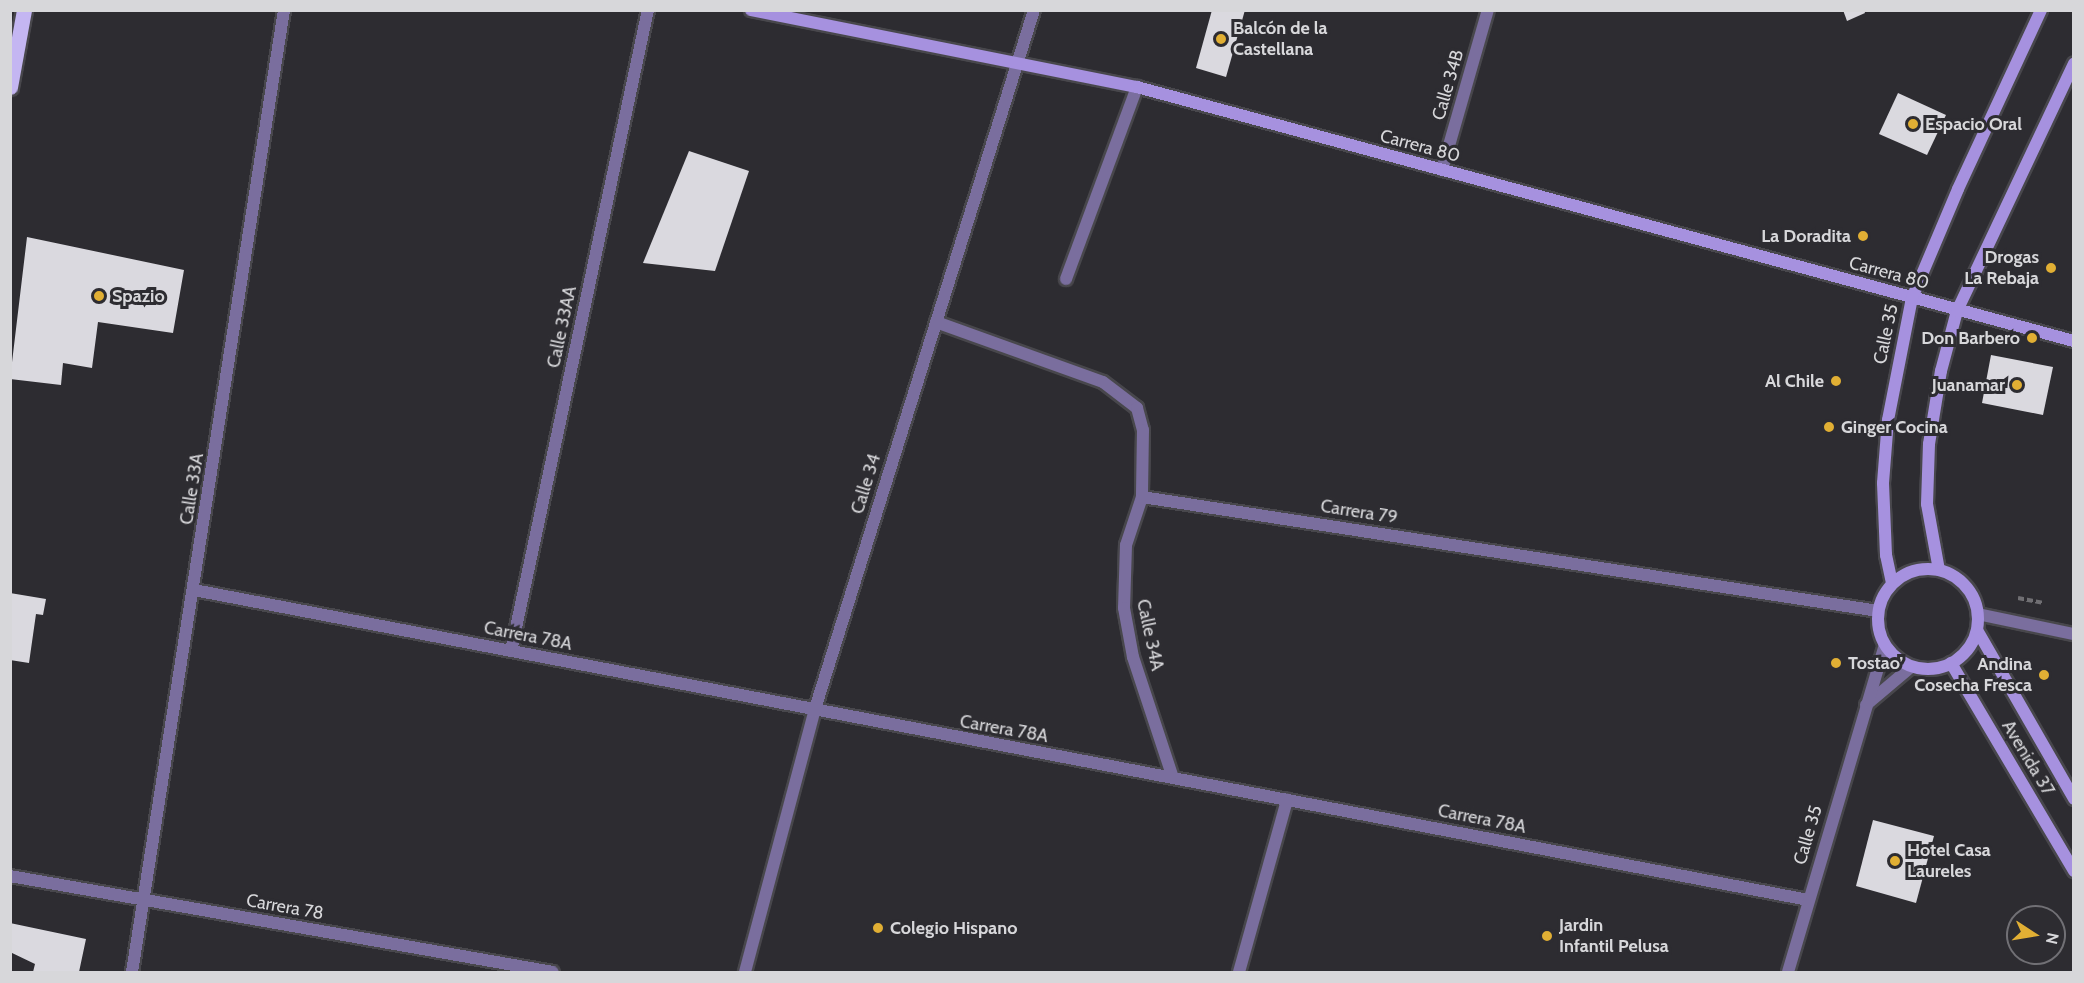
<!DOCTYPE html>
<html>
<head>
<meta charset="utf-8">
<style>
	body { margin:0 }
	#map { position:relative; width:2084px; height:983px; overflow:hidden; background:#2d2c31; font-family:Cabin,sans-serif }
	div>[style] { position:absolute }
	[style*='--x'] { left:calc(var(--x)*1px); top:calc(var(--y)*1px); width:calc(var(--w)*1px); rotate:calc(var(--a)*1deg) }
	.building>* { inset:0; background:#dad9df }
	.path>* { height:4px; margin-top:-2px; transform-origin:0; background:repeating-linear-gradient(90deg,#706f73 0 6px,transparent 0 9px) }
	.roads { filter:drop-shadow(2px 0 #48474c) drop-shadow(-2px 0 #48474c) drop-shadow(0 2px #48474c) drop-shadow(0 -2px #48474c) }
	.lane>* { height:12px; margin:-6px; padding:0 6px; transform-origin:6px; border-radius:6px; background:#7a6e9e }
	.street>* { height:12px; margin:-6px; padding:0 6px; transform-origin:6px; border-radius:6px; background:#7a6e9e }
	.secondary>* { height:12px; margin:-6px; padding:0 6px; transform-origin:6px; border-radius:6px; background:#a691df }
	.secondary>.ring { margin:-6px; padding:0; box-sizing:content-box; background:none; border:12px solid #a691df; border-radius:50% }
	.primary>* { height:15px; margin:-7.5px; padding:0 7.5px; transform-origin:7.5px; border-radius:7.5px; background:#c4b6f2 }
	.dots>* { width:16px; height:16px; translate:-50% -50%; box-sizing:border-box; border:3px solid #2d2c31; border-radius:50% }
	span { translate:-50% -50%; white-space:nowrap; text-align:center; line-height:1.15; -webkit-text-stroke:6px #2d2c31; paint-order:stroke }
	.poi-label { font-size:18px; color:#d7d7da; font-weight:700 }
	.left { translate:0 -50%; text-align:left }
	.right { translate:-100% -50%; text-align:right }
	.street-label { font-size:18px; color:#d7d7da }
	.frame { position:absolute; inset:0; border:12px solid #d7d7da; pointer-events:none }
	.north { position:absolute; left:2006px; top:905px; width:60px; height:60px; box-sizing:border-box; background:#2d2c31; border:2px solid #717075; border-radius:50%; rotate:102deg; font-size:16px; font-weight:700; line-height:24px; text-align:center; color:#d7d7da }
	.north::after { content:''; display:block; margin:auto; width:21px; height:27px; background:#e1af34; clip-path:polygon(50% 0,100% 100%,50% 72%,0 100%) }
</style>
</head>
<body>
<div id="map">
	<div class="building">
		<i style="clip-path:polygon(1212px 10px,1245px 10px,1226px 77px,1196px 68px)"></i>
		<i style="clip-path:polygon(1843px 10px,1864px 10px,1865px 13px,1847px 21px)"></i>
		<i style="clip-path:polygon(1898px 93px,1946px 115px,1927px 155px,1879px 134px)"></i>
		<i style="clip-path:polygon(689px 151px,749px 171px,715px 271px,643px 263px)"></i>
		<i style="clip-path:polygon(27px 237px,184px 270px,173px 333px,98px 322px,92px 368px,63px 363px,61px 385px,10px 379px)"></i>
		<i style="clip-path:polygon(1991px 355px,2053px 367px,2043px 415px,1982px 403px)"></i>
		<i style="clip-path:polygon(10px 593px,46px 599px,43px 615px,36px 614px,29px 663px,10px 660px)"></i>
		<i style="clip-path:polygon(1873px 820px,1934px 836px,1916px 903px,1856px 886px)"></i>
		<i style="clip-path:polygon(10px 923px,86px 939px,79px 972px,33px 972px,35px 964px,10px 952px)"></i>
	</div>
	<div class="path">
		<i style="--x:2018;--y:598;--w:25;--a:11"></i>
	</div>
	<div class="roads">
		<div class="lane">
			<i style="--x:1066;--y:279;--w:205;--a:-69.7"></i>
		</div>
		<div class="street">
			<i style="--x:1442;--y:170;--w:166;--a:-74"></i>
			<i style="--x:936;--y:322;--w:177;--a:19.8"></i>
			<i style="--x:1103;--y:382;--w:43;--a:37.4"></i>
			<i style="--x:1137;--y:408;--w:23;--a:75"></i>
			<i style="--x:1143;--y:430;--w:67;--a:90.9"></i>
			<i style="--x:1142;--y:497;--w:51;--a:108.4"></i>
			<i style="--x:1126;--y:545;--w:63;--a:91.8"></i>
			<i style="--x:1124;--y:608;--w:50;--a:79.6"></i>
			<i style="--x:1133;--y:657;--w:127;--a:71.7"></i>
			<i style="--x:1142;--y:497;--w:745;--a:8.8"></i>
			<i style="--x:194;--y:590;--w:1644;--a:10.87"></i>
			<i style="--x:1978;--y:614;--w:98;--a:11.8"></i>
			<i style="--x:511;--y:651;--w:655;--a:-77.94"></i>
			<i style="--x:1866;--y:705;--w:59;--a:-40.2"></i>
			<i style="--x:10;--y:876;--w:551;--a:10.03"></i>
			<i style="--x:132;--y:972;--w:974;--a:-81.02"></i>
			<i style="--x:745;--y:972;--w:269;--a:-75.1"></i>
			<i style="--x:814;--y:712;--w:736;--a:-72.6"></i>
			<i style="--x:1239;--y:972;--w:179;--a:-74.4"></i>
			<i style="--x:1788;--y:972;--w:341;--a:-73.5"></i>
		</div>
		<div class="secondary">
			<i style="--x:751;--y:10;--w:394;--a:11.3"></i>
			<i style="--x:1137;--y:87;--w:971;--a:15.17"></i>
			<i class="ring" style="left:1878px;top:569px;width:88px;height:88px"></i>
			<i style="--x:1939;--y:570;--w:67;--a:-100.3"></i>
			<i style="--x:1927;--y:504;--w:60;--a:-88.1"></i>
			<i style="--x:1929;--y:444;--w:74;--a:-80.7"></i>
			<i style="--x:1941;--y:371;--w:62;--a:-75.1"></i>
			<i style="--x:1957;--y:311;--w:274;--a:-64.7"></i>
			<i style="--x:1892;--y:583;--w:29;--a:-102"></i>
			<i style="--x:1886;--y:555;--w:72;--a:-92.4"></i>
			<i style="--x:1883;--y:483;--w:63;--a:-85.5"></i>
			<i style="--x:1888;--y:420;--w:124;--a:-78.9"></i>
			<i style="--x:1912;--y:298;--w:118;--a:-67.1"></i>
			<i style="--x:1958;--y:189;--w:197;--a:-65.1"></i>
			<i style="--x:1977;--y:630;--w:195;--a:60.1"></i>
			<i style="--x:1951;--y:663;--w:242;--a:59.4"></i>
		</div>
		<div class="primary">
			<i style="--x:10;--y:87;--w:78;--a:-79.7"></i>
		</div>
	</div>
	<div class="dots">
		<i style="left:1221px;top:39px;background:#e1af34"></i>
		<i style="left:1913px;top:124px;background:#e1af34"></i>
		<i style="left:1863px;top:236px;background:#e1af34"></i>
		<i style="left:2051px;top:268px;background:#e1af34"></i>
		<i style="left:99px;top:296px;background:#e1af34"></i>
		<i style="left:2032px;top:338px;background:#e1af34"></i>
		<i style="left:1836px;top:381px;background:#e1af34"></i>
		<i style="left:2017px;top:385px;background:#e1af34"></i>
		<i style="left:1829px;top:427px;background:#e1af34"></i>
		<i style="left:1836px;top:663px;background:#e1af34"></i>
		<i style="left:2044px;top:675px;background:#e1af34"></i>
		<i style="left:1895px;top:861px;background:#e1af34"></i>
		<i style="left:878px;top:928px;background:#e1af34"></i>
		<i style="left:1547px;top:936px;background:#e1af34"></i>
	</div>
	<div class="poi-label">
		<span class="left" style="left:1233px;top:39px">Balcón de la<br>Castellana</span>
		<span class="left" style="left:1925px;top:124px">Espacio Oral</span>
		<span class="right" style="left:1851px;top:236px">La Doradita</span>
		<span class="right" style="left:2039px;top:268px">Drogas<br>La Rebaja</span>
		<span class="left" style="left:112px;top:296px">Spazio</span>
		<span class="right" style="left:2020px;top:338px">Don Barbero</span>
		<span class="right" style="left:1824px;top:381px">Al Chile</span>
		<span class="right" style="left:2005px;top:385px">Juanamar</span>
		<span class="left" style="left:1841px;top:427px">Ginger Cocina</span>
		<span class="left" style="left:1848px;top:663px">Tostao’</span>
		<span class="right" style="left:2032px;top:675px">Andina<br>Cosecha Fresca</span>
		<span class="left" style="left:1907px;top:861px">Hotel Casa<br>Laureles</span>
		<span class="left" style="left:1559px;top:936px">Jardin<br>Infantil Pelusa</span>
		<span class="left" style="left:890px;top:928px">Colegio Hispano</span>
	</div>
	<div class="street-label">
		<span style="left:1448px;top:85px;rotate:-74deg">Calle 34B</span>
		<span style="left:1420px;top:146px;rotate:15deg">Carrera 80</span>
		<span style="left:1889px;top:273px;rotate:15deg">Carrera 80</span>
		<span style="left:562px;top:327px;rotate:-78deg">Calle 33AA</span>
		<span style="left:1886px;top:334px;rotate:-78deg">Calle 35</span>
		<span style="left:866px;top:484px;rotate:-73deg">Calle 34</span>
		<span style="left:192px;top:489px;rotate:-81deg">Calle 33A</span>
		<span style="left:1359px;top:512px;rotate:9deg">Carrera 79</span>
		<span style="left:1150px;top:635px;rotate:78deg">Calle 34A</span>
		<span style="left:528px;top:636px;rotate:11deg">Carrera 78A</span>
		<span style="left:1004px;top:729px;rotate:10deg">Carrera 78A</span>
		<span style="left:2028px;top:758px;rotate:59deg">Avenida 37</span>
		<span style="left:1482px;top:819px;rotate:11deg">Carrera 78A</span>
		<span style="left:1808px;top:835px;rotate:-74deg">Calle 35</span>
		<span style="left:285px;top:907px;rotate:10deg">Carrera 78</span>
	</div>
	<div class="frame"></div>
	<div class="north">N</div>
</div>
</body>
</html>
